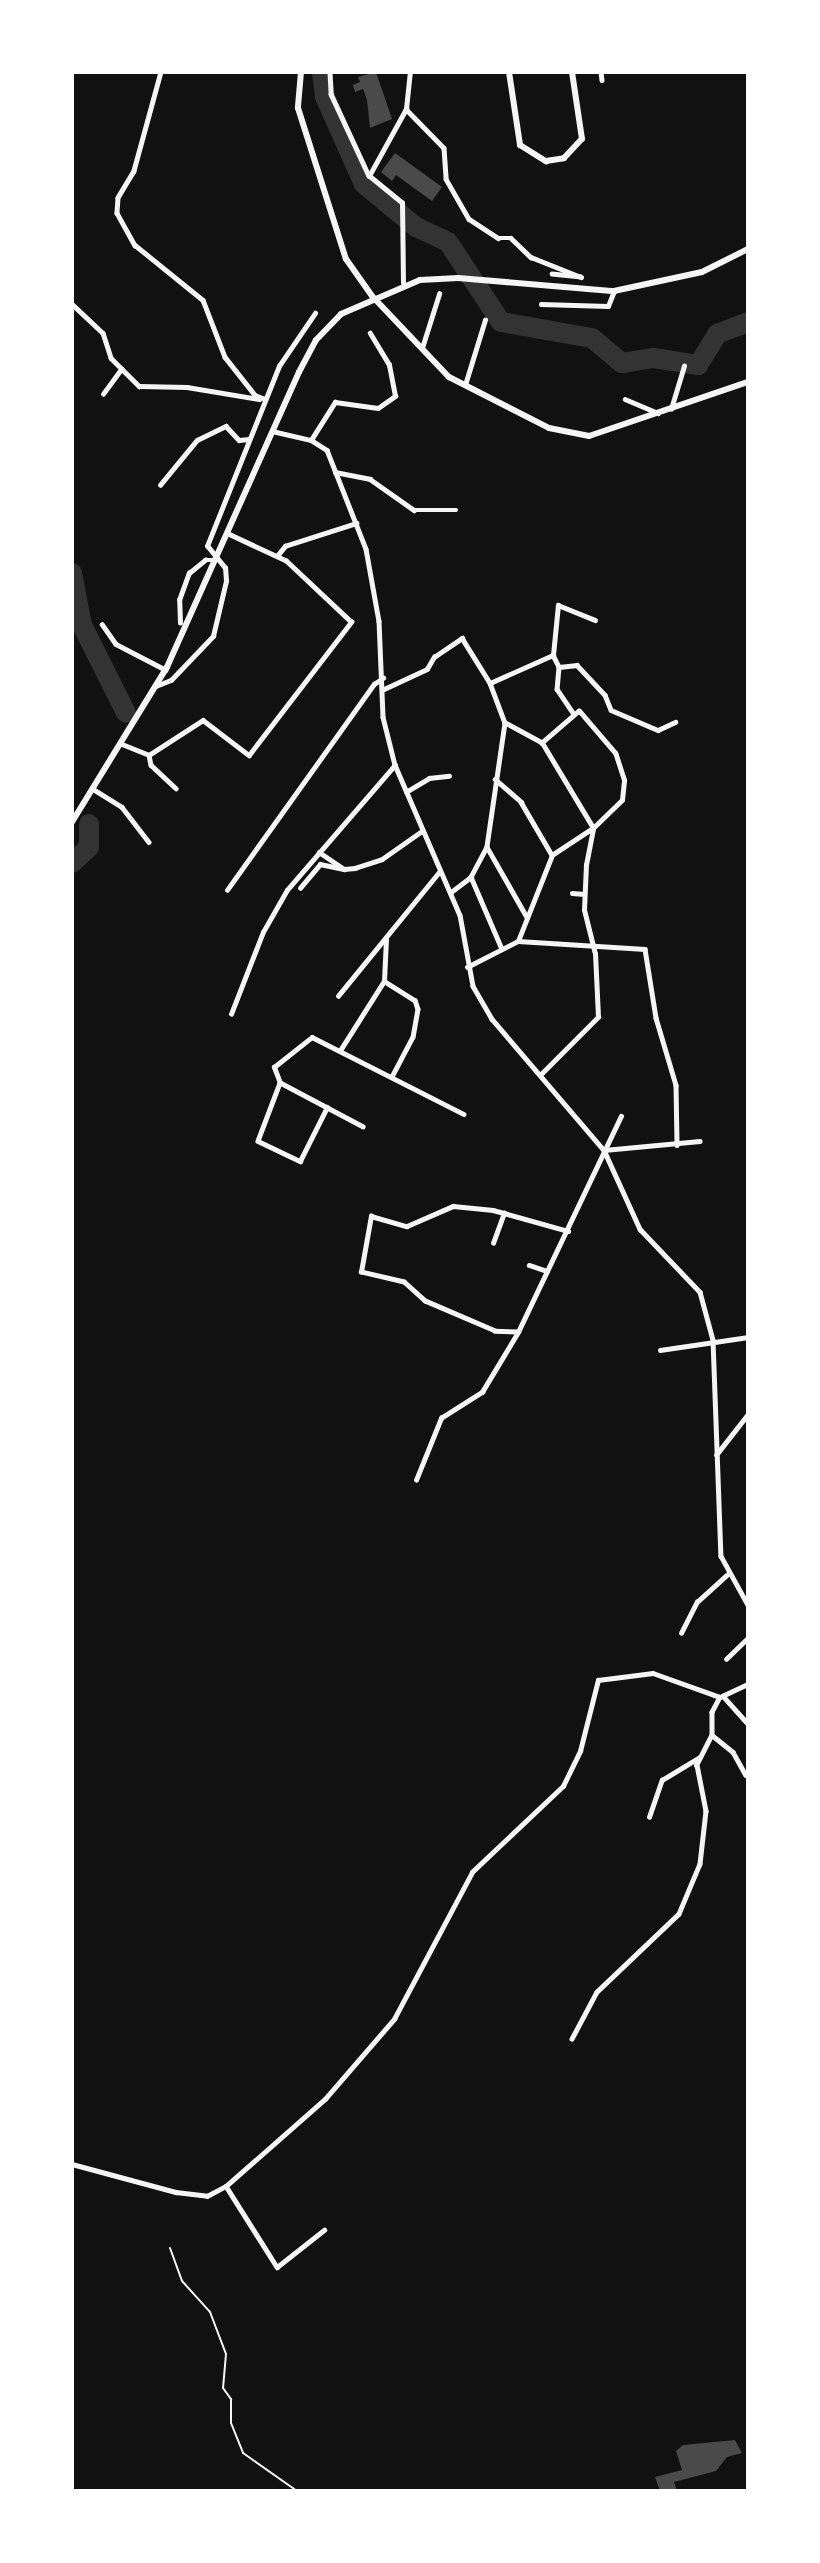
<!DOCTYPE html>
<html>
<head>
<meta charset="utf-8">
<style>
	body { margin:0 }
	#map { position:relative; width:820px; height:2563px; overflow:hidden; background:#111; font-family:Montserrat,sans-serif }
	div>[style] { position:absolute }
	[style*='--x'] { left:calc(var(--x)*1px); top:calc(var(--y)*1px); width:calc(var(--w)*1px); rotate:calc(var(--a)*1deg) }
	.river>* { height:20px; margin:-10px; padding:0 10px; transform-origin:10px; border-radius:10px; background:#333 }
	.building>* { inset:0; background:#4a4a4a }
	.path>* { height:2px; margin:-1px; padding:0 1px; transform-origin:1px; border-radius:1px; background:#f5f5f5 }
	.minor>* { height:4.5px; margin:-2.25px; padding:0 2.25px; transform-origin:2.25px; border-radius:2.25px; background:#f5f5f5 }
	.tertiary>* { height:6px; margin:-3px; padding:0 3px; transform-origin:3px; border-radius:3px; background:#f5f5f5 }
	span { translate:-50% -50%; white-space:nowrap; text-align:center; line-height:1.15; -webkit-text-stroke:4.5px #fff; paint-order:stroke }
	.frame { position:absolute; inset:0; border:74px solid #fff; pointer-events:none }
</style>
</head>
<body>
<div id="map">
	<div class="river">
		<i style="--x:322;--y:72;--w:25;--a:83"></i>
		<i style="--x:325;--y:97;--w:95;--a:65.9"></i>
		<i style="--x:364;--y:184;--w:67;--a:39.6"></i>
		<i style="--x:416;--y:227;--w:35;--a:25"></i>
		<i style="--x:448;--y:242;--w:96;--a:56.5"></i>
		<i style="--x:501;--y:322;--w:92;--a:10"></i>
		<i style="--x:592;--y:338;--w:39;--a:40"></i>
		<i style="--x:622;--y:363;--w:32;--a:-9"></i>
		<i style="--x:654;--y:358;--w:45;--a:9"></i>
		<i style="--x:698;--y:365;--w:36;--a:-58"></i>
		<i style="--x:717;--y:334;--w:33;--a:-21"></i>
		<i style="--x:72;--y:573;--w:53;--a:79.1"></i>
		<i style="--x:82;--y:625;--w:98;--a:63.4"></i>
		<i style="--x:72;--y:863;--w:23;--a:-43"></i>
		<i style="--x:89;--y:847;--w:23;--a:-90"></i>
	</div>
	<div class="building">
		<i style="clip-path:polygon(376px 72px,392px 119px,370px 128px,367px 100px,363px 89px,355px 92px,353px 85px,360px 82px,358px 77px)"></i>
		<i style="clip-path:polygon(395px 153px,442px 187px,432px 201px,396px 175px,392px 181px,381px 172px)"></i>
		<i style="clip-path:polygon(735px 2440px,742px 2453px,727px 2457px,716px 2471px,674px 2482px,677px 2491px,660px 2491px,655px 2477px,682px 2470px,676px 2451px,683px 2445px)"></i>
	</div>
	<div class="path">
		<i style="--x:170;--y:2248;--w:35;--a:70"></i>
		<i style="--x:182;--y:2281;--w:42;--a:47.9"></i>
		<i style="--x:210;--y:2312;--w:45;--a:69.1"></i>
		<i style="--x:226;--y:2354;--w:34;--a:95"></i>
		<i style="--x:223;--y:2388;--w:14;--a:54"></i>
		<i style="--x:231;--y:2399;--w:24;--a:90"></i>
		<i style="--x:231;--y:2423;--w:32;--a:68"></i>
		<i style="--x:243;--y:2453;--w:66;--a:35.1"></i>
	</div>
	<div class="minor">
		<i style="--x:161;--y:72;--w:103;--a:105.3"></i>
		<i style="--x:134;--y:171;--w:31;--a:121"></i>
		<i style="--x:118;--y:198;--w:15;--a:94"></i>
		<i style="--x:117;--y:213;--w:37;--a:61"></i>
		<i style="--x:135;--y:245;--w:87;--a:39"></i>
		<i style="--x:203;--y:300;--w:61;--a:68.9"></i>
		<i style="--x:225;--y:357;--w:48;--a:51.7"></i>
		<i style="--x:255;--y:395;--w:11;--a:22"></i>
		<i style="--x:330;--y:72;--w:22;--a:87"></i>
		<i style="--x:331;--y:94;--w:90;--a:65.1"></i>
		<i style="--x:601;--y:72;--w:8;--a:83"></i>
		<i style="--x:406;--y:109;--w:54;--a:45.7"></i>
		<i style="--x:444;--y:148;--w:31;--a:86"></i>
		<i style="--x:446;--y:179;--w:46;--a:60.1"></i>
		<i style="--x:469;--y:219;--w:35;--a:33"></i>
		<i style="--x:498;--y:238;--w:13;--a:0"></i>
		<i style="--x:511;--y:238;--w:28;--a:44"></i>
		<i style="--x:531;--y:257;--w:54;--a:21.8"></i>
		<i style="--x:581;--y:277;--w:29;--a:-174"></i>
		<i style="--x:403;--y:283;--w:80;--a:-90.7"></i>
		<i style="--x:402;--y:203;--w:43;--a:-140.7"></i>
		<i style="--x:369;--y:176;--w:77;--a:-61.1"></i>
		<i style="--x:406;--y:109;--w:37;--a:-84"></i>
		<i style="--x:72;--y:304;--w:42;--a:43.1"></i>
		<i style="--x:103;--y:333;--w:26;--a:72"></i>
		<i style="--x:111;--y:358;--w:40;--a:45"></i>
		<i style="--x:139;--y:386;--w:48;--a:1.2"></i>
		<i style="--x:187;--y:387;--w:73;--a:9.5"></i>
		<i style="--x:541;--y:304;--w:67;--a:1.7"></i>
		<i style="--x:608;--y:306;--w:16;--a:-68"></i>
		<i style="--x:422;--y:348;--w:57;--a:-72.5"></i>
		<i style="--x:465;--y:385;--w:68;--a:-72.9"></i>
		<i style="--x:103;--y:394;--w:31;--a:-54"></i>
		<i style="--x:625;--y:399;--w:36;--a:23"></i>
		<i style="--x:671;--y:409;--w:45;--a:-73.2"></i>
		<i style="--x:272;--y:431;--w:40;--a:13"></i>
		<i style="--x:311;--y:440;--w:19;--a:32"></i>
		<i style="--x:327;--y:450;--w:106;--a:68.5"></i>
		<i style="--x:366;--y:549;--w:73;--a:79.8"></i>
		<i style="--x:379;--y:621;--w:96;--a:87.6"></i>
		<i style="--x:383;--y:717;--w:49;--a:76"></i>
		<i style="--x:395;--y:765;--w:163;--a:66.6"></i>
		<i style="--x:460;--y:915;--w:72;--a:79.6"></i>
		<i style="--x:473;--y:986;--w:38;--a:60"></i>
		<i style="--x:492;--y:1019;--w:172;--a:49.5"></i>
		<i style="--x:604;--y:1150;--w:87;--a:65.5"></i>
		<i style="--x:640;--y:1229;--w:87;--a:46.4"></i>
		<i style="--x:700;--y:1292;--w:50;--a:74.8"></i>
		<i style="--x:713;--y:1340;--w:216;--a:87.9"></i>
		<i style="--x:721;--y:1556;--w:56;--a:61.1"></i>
		<i style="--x:311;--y:440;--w:45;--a:-57.7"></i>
		<i style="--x:335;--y:402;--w:43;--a:7.9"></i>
		<i style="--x:378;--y:408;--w:21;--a:-35"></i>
		<i style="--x:395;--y:396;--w:32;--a:-101"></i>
		<i style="--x:389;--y:365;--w:37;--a:-121"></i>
		<i style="--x:335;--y:472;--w:36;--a:11"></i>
		<i style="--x:370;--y:479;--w:54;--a:35.2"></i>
		<i style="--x:414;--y:510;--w:42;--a:0"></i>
		<i style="--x:160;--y:485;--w:58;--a:-50.6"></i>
		<i style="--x:197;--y:440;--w:32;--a:-26"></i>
		<i style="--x:226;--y:426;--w:19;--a:47"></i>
		<i style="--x:239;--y:440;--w:10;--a:-6"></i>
		<i style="--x:277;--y:556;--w:13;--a:-51"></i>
		<i style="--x:285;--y:546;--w:75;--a:-17.9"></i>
		<i style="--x:180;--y:623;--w:23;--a:-92"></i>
		<i style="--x:179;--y:600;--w:29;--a:-70"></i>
		<i style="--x:189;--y:573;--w:21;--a:-39"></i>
		<i style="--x:205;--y:560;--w:12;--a:0"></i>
		<i style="--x:102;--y:624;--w:24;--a:55"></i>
		<i style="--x:116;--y:644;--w:56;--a:27.5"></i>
		<i style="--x:553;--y:655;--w:50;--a:-84.3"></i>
		<i style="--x:558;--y:605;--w:40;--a:22"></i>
		<i style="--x:559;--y:667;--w:22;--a:95"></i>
		<i style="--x:557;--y:689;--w:29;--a:56"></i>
		<i style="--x:490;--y:683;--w:69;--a:-24"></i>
		<i style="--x:553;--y:655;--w:13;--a:63"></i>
		<i style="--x:559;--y:667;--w:18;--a:-6"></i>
		<i style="--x:577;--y:665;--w:41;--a:47"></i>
		<i style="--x:605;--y:695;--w:16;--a:68"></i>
		<i style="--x:611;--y:710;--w:51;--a:23.1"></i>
		<i style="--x:658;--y:730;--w:19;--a:-25"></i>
		<i style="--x:156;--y:686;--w:16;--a:-22"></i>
		<i style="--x:171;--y:680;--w:61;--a:-46.3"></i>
		<i style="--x:213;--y:636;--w:57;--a:-76.7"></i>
		<i style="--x:226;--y:581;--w:13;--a:-94"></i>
		<i style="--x:225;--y:568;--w:28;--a:-129"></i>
		<i style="--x:207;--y:546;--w:194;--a:-68.2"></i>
		<i style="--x:279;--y:366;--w:64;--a:-55.8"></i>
		<i style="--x:384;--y:689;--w:47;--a:-24.9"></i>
		<i style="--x:427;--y:669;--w:14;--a:-60"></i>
		<i style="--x:434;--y:657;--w:34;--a:-34"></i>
		<i style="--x:462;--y:638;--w:53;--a:58.1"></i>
		<i style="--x:490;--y:683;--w:43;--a:69.4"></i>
		<i style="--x:505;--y:723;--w:125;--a:98.3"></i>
		<i style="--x:487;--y:847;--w:81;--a:60.3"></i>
		<i style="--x:122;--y:744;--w:29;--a:22"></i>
		<i style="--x:149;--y:755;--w:64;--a:-32.9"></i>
		<i style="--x:203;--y:720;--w:58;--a:37.3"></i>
		<i style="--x:249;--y:755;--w:168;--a:-52.5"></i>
		<i style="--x:351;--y:622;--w:89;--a:-136.8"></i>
		<i style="--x:286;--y:561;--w:64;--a:-155"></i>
		<i style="--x:149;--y:755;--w:10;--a:79"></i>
		<i style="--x:151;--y:765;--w:34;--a:43"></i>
		<i style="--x:495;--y:779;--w:35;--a:41"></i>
		<i style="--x:521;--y:802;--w:61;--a:59.7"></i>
		<i style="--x:93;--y:789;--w:34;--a:32"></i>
		<i style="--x:122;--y:807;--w:44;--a:52.4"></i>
		<i style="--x:406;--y:792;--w:27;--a:-31"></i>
		<i style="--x:429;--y:778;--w:20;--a:-6"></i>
		<i style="--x:487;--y:847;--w:34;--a:118"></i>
		<i style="--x:471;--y:877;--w:78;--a:66.7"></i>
		<i style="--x:319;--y:852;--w:30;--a:34"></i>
		<i style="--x:344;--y:869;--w:11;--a:-5"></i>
		<i style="--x:355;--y:868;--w:28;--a:-18"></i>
		<i style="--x:382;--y:859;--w:49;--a:-35"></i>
		<i style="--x:300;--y:888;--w:31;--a:-50"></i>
		<i style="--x:320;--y:864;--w:25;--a:12"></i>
		<i style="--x:227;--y:890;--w:253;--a:-54.5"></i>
		<i style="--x:374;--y:684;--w:11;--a:-34"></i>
		<i style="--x:451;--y:892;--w:25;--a:-37"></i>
		<i style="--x:572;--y:893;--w:12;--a:5"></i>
		<i style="--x:518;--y:941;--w:127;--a:3.6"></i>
		<i style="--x:645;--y:949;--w:70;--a:80.9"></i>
		<i style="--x:656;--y:1018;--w:70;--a:73.4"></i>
		<i style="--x:676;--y:1085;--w:60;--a:89"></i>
		<i style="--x:467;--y:967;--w:57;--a:-27"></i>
		<i style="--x:518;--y:941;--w:92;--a:-68.4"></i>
		<i style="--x:552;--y:855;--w:49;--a:-33.4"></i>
		<i style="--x:593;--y:828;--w:99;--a:-121"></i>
		<i style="--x:542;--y:743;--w:42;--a:-151.6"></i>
		<i style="--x:384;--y:981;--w:36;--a:32"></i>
		<i style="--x:415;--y:1000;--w:9;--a:72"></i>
		<i style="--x:418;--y:1009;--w:28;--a:100"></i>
		<i style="--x:413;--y:1037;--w:45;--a:117.7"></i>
		<i style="--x:338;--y:996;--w:160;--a:-50.8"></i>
		<i style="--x:231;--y:1014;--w:88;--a:-68.7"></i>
		<i style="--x:263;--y:932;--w:48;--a:-60.3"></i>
		<i style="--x:287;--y:890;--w:165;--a:-49.2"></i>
		<i style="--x:341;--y:1049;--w:80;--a:-57.7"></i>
		<i style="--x:384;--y:981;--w:42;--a:-87.3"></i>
		<i style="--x:540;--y:1075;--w:82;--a:-45"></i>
		<i style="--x:598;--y:1017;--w:63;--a:-92.7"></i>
		<i style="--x:595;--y:954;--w:45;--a:-104"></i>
		<i style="--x:584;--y:910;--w:45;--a:-87.5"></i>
		<i style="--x:586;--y:865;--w:38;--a:-79"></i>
		<i style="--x:593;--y:828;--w:40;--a:-44"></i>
		<i style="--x:622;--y:800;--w:20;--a:-84"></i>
		<i style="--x:624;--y:780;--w:28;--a:-108"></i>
		<i style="--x:615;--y:753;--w:55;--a:-130.6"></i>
		<i style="--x:579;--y:711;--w:49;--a:139.1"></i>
		<i style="--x:280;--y:1083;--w:62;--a:110.8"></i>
		<i style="--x:258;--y:1141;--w:47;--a:25.5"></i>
		<i style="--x:300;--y:1161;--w:60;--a:-63.4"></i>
		<i style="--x:363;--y:1127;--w:94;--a:-152.1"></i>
		<i style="--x:280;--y:1083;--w:17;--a:-111"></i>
		<i style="--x:274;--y:1067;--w:48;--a:-38.3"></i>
		<i style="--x:312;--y:1037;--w:170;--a:26.9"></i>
		<i style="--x:604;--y:1150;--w:96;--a:-5.4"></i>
		<i style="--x:493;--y:1243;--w:32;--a:-70"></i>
		<i style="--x:529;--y:1265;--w:19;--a:18"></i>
		<i style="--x:518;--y:1332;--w:23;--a:-178"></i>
		<i style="--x:495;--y:1331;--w:76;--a:-156.8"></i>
		<i style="--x:425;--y:1301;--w:28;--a:-138"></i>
		<i style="--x:404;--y:1282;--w:44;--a:-166.9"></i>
		<i style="--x:361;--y:1272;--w:57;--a:-79.9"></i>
		<i style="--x:371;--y:1216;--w:37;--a:16"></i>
		<i style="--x:407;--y:1226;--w:50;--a:-23.5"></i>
		<i style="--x:453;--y:1206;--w:40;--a:5.7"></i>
		<i style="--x:493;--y:1210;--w:78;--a:15.6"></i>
		<i style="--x:660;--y:1350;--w:89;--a:-8.4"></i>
		<i style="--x:716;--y:1455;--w:52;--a:-52"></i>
		<i style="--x:416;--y:1480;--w:67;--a:-68"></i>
		<i style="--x:441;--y:1418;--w:49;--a:-32.4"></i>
		<i style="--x:482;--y:1392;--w:70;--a:-59"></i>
		<i style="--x:518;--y:1332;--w:239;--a:-64.5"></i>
		<i style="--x:681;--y:1633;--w:35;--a:-63"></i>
		<i style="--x:697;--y:1602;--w:43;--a:-42.2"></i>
		<i style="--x:726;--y:1659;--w:30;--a:-44"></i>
		<i style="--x:722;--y:1696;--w:29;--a:-25"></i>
		<i style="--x:723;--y:1696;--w:38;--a:48"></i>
		<i style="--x:712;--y:1735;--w:27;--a:39"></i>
		<i style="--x:733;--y:1752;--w:26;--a:61"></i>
		<i style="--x:649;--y:1817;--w:39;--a:-71"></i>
		<i style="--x:662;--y:1780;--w:44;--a:-31.2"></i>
		<i style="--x:72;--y:2164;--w:108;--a:15.1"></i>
		<i style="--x:176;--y:2192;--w:31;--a:7"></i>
		<i style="--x:207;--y:2196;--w:21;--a:-28"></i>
		<i style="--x:226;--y:2186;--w:132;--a:-41.3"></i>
		<i style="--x:325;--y:2099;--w:106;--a:-49.2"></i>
		<i style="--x:394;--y:2019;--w:166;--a:-62"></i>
		<i style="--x:472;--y:1872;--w:125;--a:-43.4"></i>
		<i style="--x:563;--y:1786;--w:39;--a:-64"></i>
		<i style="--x:580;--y:1751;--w:73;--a:-75.8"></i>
		<i style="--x:598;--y:1680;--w:55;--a:-7.3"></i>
		<i style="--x:653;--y:1673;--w:71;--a:19.7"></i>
		<i style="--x:720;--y:1697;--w:17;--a:118"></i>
		<i style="--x:712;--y:1712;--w:23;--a:90"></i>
		<i style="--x:712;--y:1735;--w:34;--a:117"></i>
		<i style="--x:697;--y:1765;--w:47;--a:78.9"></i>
		<i style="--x:706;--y:1811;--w:53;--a:96.5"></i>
		<i style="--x:700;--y:1864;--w:54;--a:112.8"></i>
		<i style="--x:679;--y:1914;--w:113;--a:136.4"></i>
		<i style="--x:597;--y:1992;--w:53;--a:118"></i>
		<i style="--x:226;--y:2186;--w:96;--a:57.8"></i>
		<i style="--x:277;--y:2267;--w:60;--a:-38.2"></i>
	</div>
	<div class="tertiary">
		<i style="--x:301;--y:72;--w:36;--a:95"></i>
		<i style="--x:298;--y:108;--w:158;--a:72.4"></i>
		<i style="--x:346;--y:259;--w:45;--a:54.9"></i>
		<i style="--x:372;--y:296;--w:112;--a:46.5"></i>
		<i style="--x:449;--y:377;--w:112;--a:27"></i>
		<i style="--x:549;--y:428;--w:41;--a:11.3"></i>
		<i style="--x:589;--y:436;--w:168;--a:-18.8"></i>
		<i style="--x:509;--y:72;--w:74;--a:81.4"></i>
		<i style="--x:520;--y:145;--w:31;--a:32"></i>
		<i style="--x:546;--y:161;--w:18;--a:-9"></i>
		<i style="--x:564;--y:158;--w:26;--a:-47"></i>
		<i style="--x:582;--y:139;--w:68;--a:-98.5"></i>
		<i style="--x:72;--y:822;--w:182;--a:-58.5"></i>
		<i style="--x:167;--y:667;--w:323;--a:-65.9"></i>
		<i style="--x:299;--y:372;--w:36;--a:-62"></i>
		<i style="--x:316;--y:340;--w:36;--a:-46"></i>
		<i style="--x:341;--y:314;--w:86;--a:-23.3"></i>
		<i style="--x:420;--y:280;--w:38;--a:-3"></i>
		<i style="--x:458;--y:278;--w:157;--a:4.8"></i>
		<i style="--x:614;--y:291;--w:90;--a:-12.2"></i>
		<i style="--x:702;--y:272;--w:51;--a:-26.6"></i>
	</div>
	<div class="frame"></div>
</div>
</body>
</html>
